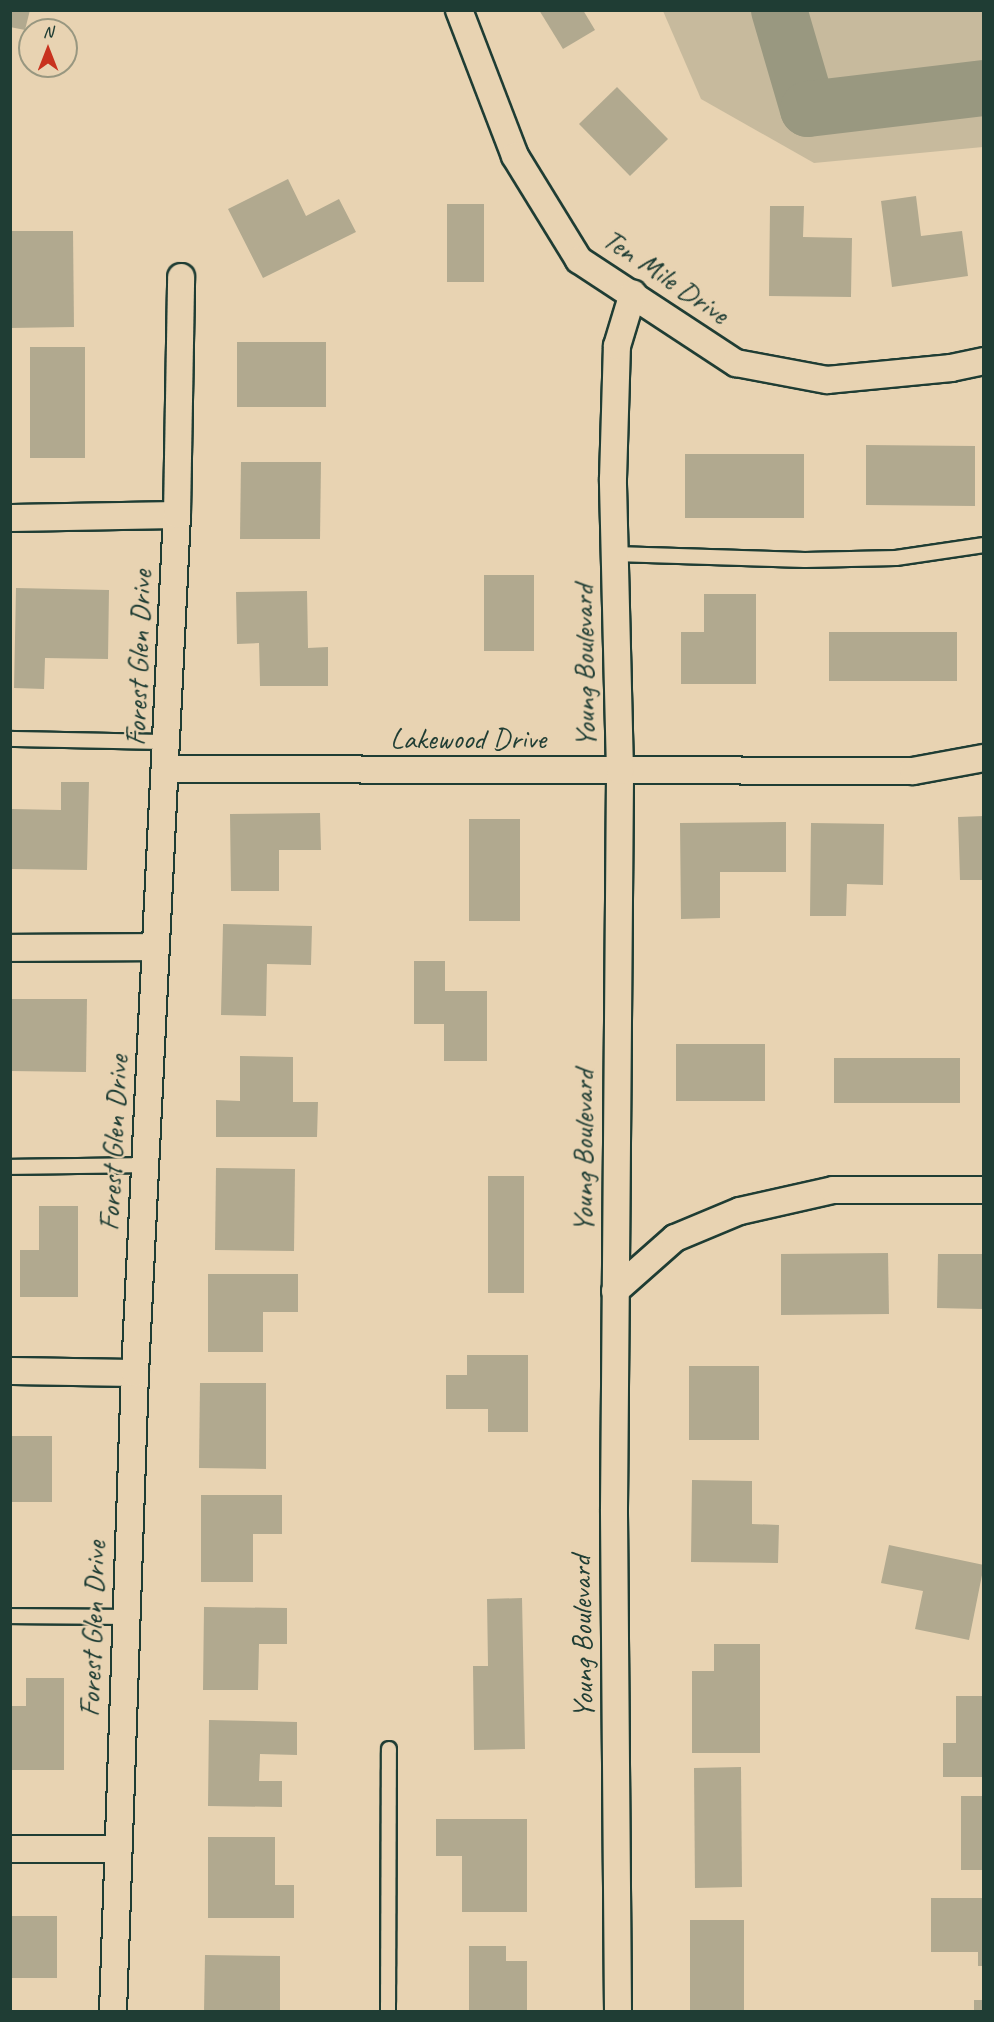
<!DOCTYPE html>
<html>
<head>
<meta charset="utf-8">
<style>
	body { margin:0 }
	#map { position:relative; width:994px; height:2022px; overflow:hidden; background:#e8d3b2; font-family:Caveat,sans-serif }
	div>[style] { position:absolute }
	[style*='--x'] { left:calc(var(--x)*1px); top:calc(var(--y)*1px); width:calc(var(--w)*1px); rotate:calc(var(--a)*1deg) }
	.green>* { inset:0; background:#c7ba9d }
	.river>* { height:56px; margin:-28px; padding:0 28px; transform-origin:28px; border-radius:28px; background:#999880 }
	.building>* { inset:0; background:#b1a98f }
	.roads { filter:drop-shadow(2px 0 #1f3d34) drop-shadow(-2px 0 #1f3d34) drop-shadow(0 2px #1f3d34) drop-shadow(0 -2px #1f3d34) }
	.lane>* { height:14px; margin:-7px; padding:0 7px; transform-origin:7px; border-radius:7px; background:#e8d3b2 }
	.street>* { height:26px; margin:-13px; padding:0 13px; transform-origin:13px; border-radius:13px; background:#e8d3b2 }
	span { translate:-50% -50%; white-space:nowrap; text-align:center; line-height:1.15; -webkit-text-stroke:4.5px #e8d3b2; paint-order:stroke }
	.street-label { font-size:30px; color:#1f3d34 }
	.frame { position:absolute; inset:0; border:12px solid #1f3d34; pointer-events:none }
	.north { position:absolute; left:18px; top:18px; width:60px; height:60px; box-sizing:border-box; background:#e8d3b2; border:2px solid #989780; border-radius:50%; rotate:0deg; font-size:16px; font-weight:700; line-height:24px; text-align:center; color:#1f3d34 }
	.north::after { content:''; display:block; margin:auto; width:21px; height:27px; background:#c8321e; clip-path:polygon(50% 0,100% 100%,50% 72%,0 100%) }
</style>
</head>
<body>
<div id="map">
	<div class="green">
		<i style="clip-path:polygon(663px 11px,983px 11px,983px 147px,814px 163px,701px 99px)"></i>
	</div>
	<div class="river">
		<i style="--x:779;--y:10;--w:103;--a:73.7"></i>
		<i style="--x:808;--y:109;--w:177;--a:-6.8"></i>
	</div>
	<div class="building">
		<i style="clip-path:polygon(10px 10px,30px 10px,25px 30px,10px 27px)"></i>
		<i style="clip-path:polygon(539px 10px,583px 10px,595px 30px,563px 49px)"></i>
		<i style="clip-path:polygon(617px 87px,668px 139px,630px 176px,579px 124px)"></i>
		<i style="clip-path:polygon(288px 179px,306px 216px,339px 199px,356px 232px,263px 278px,228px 209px)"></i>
		<i style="clip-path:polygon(916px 196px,921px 236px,962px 231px,968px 276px,892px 287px,881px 201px)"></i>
		<i style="clip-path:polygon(447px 204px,484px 204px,484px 282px,447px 282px)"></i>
		<i style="clip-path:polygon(770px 206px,804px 206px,803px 237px,852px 238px,851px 297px,769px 296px)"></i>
		<i style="clip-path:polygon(10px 231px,73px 231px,74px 327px,10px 328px)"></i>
		<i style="clip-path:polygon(237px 342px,326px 342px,326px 407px,237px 407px)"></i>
		<i style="clip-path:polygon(30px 347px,85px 347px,85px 458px,30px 458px)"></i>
		<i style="clip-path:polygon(866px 445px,975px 446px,975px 506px,866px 505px)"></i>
		<i style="clip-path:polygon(685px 454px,804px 454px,804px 518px,685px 518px)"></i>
		<i style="clip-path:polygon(241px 462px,321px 462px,320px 539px,240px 539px)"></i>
		<i style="clip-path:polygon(484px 575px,534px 575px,534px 651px,484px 651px)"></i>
		<i style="clip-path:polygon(16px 588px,109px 590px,108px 659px,45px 658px,44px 689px,14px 688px)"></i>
		<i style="clip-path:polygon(307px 591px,308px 648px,328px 647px,328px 686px,260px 686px,259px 643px,237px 644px,236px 592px)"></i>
		<i style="clip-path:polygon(704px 594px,756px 594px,756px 684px,681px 684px,681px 632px,704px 632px)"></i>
		<i style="clip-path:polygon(829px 632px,957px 632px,957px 681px,829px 681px)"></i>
		<i style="clip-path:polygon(61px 782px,89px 782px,87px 870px,12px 869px,12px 809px,61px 810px)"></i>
		<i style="clip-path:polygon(320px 813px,321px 850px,279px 850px,279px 891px,231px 891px,230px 814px)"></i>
		<i style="clip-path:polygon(984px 816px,984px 880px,960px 880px,958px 817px)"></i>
		<i style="clip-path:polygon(469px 819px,520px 819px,520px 921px,469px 921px)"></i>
		<i style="clip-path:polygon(786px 822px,786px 872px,720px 872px,720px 918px,681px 919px,680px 823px)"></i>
		<i style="clip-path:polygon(811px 823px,884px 824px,883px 885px,847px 884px,846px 916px,810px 916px)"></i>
		<i style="clip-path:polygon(223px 924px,312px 926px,311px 965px,267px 964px,266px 1016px,221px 1015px)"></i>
		<i style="clip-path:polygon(414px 961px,445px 961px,445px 991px,487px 991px,487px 1061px,444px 1061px,444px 1024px,414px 1024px)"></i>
		<i style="clip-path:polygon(10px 999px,87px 999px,86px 1072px,10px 1071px)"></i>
		<i style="clip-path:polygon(676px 1044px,765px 1044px,765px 1101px,676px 1101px)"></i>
		<i style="clip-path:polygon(240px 1056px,293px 1057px,293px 1102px,318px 1102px,317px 1137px,216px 1137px,216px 1100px,240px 1101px)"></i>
		<i style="clip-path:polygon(834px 1058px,960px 1058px,960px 1103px,834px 1103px)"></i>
		<i style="clip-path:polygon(216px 1168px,295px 1169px,294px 1251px,215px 1250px)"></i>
		<i style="clip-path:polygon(488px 1176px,524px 1176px,524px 1293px,488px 1293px)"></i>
		<i style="clip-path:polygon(39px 1206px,78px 1206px,78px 1297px,20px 1297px,20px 1250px,39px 1250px)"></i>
		<i style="clip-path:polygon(888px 1253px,889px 1314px,781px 1315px,781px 1254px)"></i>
		<i style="clip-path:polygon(938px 1254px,984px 1254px,984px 1309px,937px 1308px)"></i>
		<i style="clip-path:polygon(208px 1274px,298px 1274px,298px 1312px,263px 1312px,263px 1352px,208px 1352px)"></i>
		<i style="clip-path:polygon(467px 1355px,528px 1355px,528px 1432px,488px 1432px,488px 1409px,446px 1409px,446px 1375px,467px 1375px)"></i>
		<i style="clip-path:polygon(689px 1366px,759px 1366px,759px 1440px,689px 1440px)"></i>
		<i style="clip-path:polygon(200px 1383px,266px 1383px,266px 1469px,199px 1468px)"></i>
		<i style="clip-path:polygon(10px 1436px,52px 1436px,52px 1502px,10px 1502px)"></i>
		<i style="clip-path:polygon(692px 1480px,752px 1481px,752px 1524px,779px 1525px,778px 1563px,691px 1562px)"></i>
		<i style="clip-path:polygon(201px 1495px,282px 1495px,282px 1534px,253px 1534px,253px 1582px,201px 1582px)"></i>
		<i style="clip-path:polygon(889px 1545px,984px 1565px,969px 1640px,915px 1629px,923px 1591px,881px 1583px)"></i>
		<i style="clip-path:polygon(522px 1598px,525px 1749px,474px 1750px,473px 1666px,488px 1666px,487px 1599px)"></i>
		<i style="clip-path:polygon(204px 1607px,287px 1608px,287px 1644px,259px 1644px,258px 1690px,203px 1690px)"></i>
		<i style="clip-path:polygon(714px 1644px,760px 1644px,760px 1753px,692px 1753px,692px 1671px,714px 1671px)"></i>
		<i style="clip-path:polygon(26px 1678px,64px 1678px,64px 1770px,10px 1770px,10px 1706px,26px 1706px)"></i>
		<i style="clip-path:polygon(956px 1696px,984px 1696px,984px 1777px,943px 1777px,943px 1743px,956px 1743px)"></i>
		<i style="clip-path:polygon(209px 1720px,297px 1722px,297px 1755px,260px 1754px,259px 1781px,282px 1781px,282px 1807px,208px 1806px)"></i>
		<i style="clip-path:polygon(741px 1767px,742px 1887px,695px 1888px,694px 1768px)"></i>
		<i style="clip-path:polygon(961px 1796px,984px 1796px,984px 1870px,961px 1870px)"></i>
		<i style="clip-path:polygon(436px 1819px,527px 1819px,527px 1912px,462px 1912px,462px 1856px,436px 1856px)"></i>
		<i style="clip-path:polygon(208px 1837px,275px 1837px,275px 1885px,294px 1885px,294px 1918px,208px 1918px)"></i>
		<i style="clip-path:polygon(931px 1898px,984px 1898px,984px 1966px,978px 1966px,978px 1952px,931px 1952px)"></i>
		<i style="clip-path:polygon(10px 1916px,57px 1916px,57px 1978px,10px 1978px)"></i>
		<i style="clip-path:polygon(690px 1920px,744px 1920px,744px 2012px,690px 2012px)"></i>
		<i style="clip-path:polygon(469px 1946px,506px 1946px,506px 1961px,527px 1961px,527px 2012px,469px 2012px)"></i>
		<i style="clip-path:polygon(205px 1955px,280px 1956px,280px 2012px,204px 2012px)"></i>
		<i style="clip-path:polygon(974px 2000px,984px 2000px,984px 2012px,974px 2012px)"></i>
	</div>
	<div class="roads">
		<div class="lane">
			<i style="--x:615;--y:554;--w:190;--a:1.8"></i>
			<i style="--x:805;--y:560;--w:91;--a:-1.3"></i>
			<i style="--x:896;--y:558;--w:89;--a:-8.4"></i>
			<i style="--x:10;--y:739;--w:158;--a:1.1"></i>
			<i style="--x:10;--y:1167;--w:135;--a:-0.8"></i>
			<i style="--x:10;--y:1616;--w:115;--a:0.5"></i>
			<i style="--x:388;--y:2012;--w:263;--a:-89.8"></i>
		</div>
		<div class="street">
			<i style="--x:459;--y:10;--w:156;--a:69"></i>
			<i style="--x:515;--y:156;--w:122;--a:58.4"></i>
			<i style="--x:579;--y:260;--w:188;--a:33.3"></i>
			<i style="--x:736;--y:363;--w:93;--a:10.6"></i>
			<i style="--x:827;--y:380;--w:125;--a:-5.5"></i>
			<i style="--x:951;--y:368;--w:34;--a:-12"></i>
			<i style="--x:10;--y:518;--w:167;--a:-1"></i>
			<i style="--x:166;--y:769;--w:747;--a:0.15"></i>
			<i style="--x:913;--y:771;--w:72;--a:-10.4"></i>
			<i style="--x:10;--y:948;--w:146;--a:-0.4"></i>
			<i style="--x:615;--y:1291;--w:80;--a:-41.5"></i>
			<i style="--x:675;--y:1238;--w:70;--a:-22.6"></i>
			<i style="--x:740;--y:1211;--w:95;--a:-12.7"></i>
			<i style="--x:833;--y:1190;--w:151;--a:0"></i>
			<i style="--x:10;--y:1371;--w:125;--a:0.9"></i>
			<i style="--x:10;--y:1849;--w:107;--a:0"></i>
			<i style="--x:113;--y:2012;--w:639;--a:-88.03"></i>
			<i style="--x:135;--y:1373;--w:859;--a:-87.2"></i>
			<i style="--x:177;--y:515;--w:238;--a:-89"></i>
			<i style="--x:618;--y:2012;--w:503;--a:-90.46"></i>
			<i style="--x:614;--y:1509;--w:738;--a:-89.53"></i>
			<i style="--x:620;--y:771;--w:292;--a:-91.4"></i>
			<i style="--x:613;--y:479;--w:133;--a:-88.3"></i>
			<i style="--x:617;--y:346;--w:55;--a:-73.2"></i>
		</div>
	</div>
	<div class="street-label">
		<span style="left:666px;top:276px;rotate:34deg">Ten Mile Drive</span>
		<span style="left:138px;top:658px;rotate:-88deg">Forest Glen Drive</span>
		<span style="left:584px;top:666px;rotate:-91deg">Young Boulevard</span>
		<span style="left:468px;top:738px">Lakewood Drive</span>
		<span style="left:113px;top:1143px;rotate:-87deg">Forest Glen Drive</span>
		<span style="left:583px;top:1151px;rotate:-90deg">Young Boulevard</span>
		<span style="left:92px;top:1629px;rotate:-88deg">Forest Glen Drive</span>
		<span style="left:582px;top:1637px;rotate:-91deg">Young Boulevard</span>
	</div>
	<div class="frame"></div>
	<div class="north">N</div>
</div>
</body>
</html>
